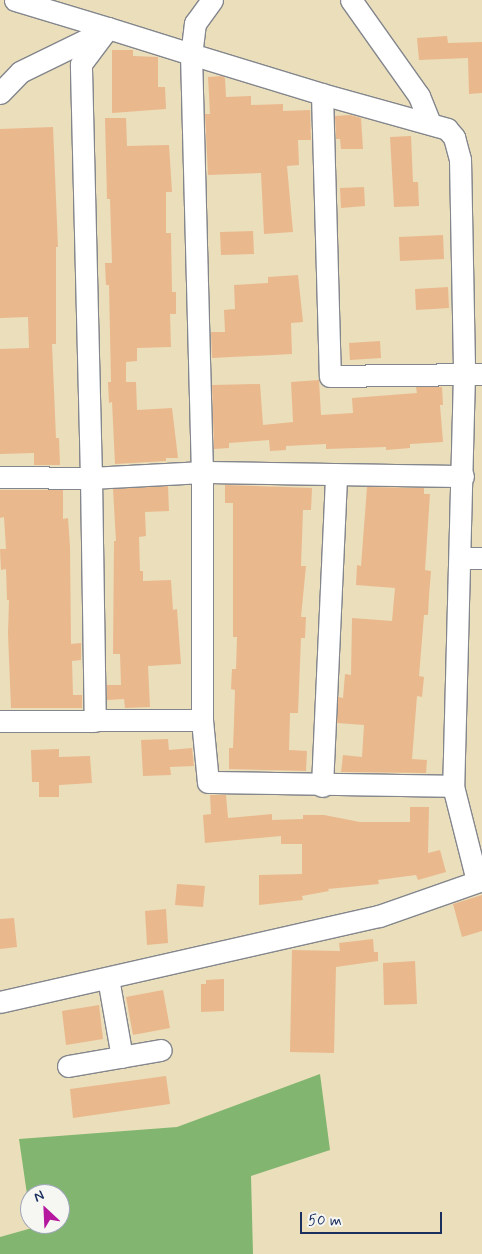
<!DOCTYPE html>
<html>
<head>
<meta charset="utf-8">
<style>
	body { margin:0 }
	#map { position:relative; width:482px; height:1254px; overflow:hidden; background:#ebdebb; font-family:Mynerve,sans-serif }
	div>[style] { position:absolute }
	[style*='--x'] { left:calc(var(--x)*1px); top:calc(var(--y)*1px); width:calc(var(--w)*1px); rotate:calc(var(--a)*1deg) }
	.forest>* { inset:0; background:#82b670 }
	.building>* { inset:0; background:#eab88d }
	.roads { filter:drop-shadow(1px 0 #83868c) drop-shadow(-1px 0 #83868c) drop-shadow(0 1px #83868c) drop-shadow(0 -1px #83868c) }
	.minor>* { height:21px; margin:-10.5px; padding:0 10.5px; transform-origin:10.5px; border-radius:10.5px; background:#fff }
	span { translate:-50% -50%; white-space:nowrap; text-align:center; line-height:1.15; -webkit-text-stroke:5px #f6f6f2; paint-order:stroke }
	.north { position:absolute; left:20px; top:1184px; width:50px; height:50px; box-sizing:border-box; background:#f6f6f2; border:1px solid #9ea6b7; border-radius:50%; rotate:335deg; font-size:14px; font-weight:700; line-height:20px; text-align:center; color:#1b2f5e }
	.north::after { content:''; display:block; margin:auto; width:18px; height:22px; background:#b5179e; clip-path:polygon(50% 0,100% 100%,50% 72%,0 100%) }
	.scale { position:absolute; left:300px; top:1212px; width:142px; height:22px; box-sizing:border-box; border:2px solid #1b2f5e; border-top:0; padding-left:6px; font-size:15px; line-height:18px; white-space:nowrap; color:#1b2f5e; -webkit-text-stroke:4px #f6f6f2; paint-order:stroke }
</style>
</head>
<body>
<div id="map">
	<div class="forest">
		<i style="clip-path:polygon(320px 1074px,330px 1150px,251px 1176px,253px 1254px,0 1254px,0 1237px,32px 1228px,31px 1224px,60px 1224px,60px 1194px,30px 1194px,30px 1215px,19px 1139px,177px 1127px)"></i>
	</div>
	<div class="building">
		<i style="clip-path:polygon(447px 36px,448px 43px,482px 42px,482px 93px,469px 94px,468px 58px,419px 60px,417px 38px)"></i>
		<i style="clip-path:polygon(112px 50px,133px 50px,133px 56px,158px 57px,158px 87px,165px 87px,166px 109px,112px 113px)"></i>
		<i style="clip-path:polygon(222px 76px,225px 78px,226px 97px,251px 96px,251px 105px,283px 104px,283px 111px,310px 110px,311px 140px,298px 140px,299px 165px,287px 166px,293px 232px,264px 234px,261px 173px,208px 175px,205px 114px,210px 114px,208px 77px)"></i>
		<i style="clip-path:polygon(350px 115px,361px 118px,363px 149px,341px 149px,340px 139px,336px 139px,335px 116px)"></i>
		<i style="clip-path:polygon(105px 118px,126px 118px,127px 146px,169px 145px,172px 192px,166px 192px,166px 233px,171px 233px,172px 292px,176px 292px,176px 314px,170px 314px,171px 347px,137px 348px,137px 361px,126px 362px,126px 382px,136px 382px,137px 410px,172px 408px,178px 458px,166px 458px,166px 461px,115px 464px,112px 402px,109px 403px,108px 382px,111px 382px,109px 285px,106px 285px,105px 263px,112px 263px,110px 199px,107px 199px)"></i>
		<i style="clip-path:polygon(53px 127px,58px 247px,56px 247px,56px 344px,52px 344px,56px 438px,59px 438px,60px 465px,34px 465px,34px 453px,0 454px,0 349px,29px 348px,28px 317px,0 318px,0 129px)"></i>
		<i style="clip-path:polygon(411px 136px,413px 182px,418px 182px,419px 206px,394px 207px,390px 137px)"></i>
		<i style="clip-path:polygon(364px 187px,365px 206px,341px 208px,340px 188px)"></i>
		<i style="clip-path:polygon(253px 231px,254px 254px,221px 255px,220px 232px)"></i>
		<i style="clip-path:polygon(443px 235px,444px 259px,400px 261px,399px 237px)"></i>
		<i style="clip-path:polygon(298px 275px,303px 322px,291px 323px,292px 354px,212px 358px,211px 332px,225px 332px,224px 310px,235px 309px,234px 285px,268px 283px,268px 277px)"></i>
		<i style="clip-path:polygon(448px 287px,449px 308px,416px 310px,415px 289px)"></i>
		<i style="clip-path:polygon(380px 341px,381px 358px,350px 360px,349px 343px)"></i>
		<i style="clip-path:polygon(319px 380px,321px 415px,353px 413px,352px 398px,417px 393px,416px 387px,442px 387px,443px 405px,440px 405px,443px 442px,410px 444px,410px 448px,386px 450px,386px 447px,326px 449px,326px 444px,286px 446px,286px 450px,270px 451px,269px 440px,229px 443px,229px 448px,214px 449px,212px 385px,260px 384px,263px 425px,293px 422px,291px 382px)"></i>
		<i style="clip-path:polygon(225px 485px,312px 488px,311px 510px,303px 510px,301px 566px,306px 566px,301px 617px,306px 617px,305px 638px,301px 638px,298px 713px,290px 713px,289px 750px,307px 751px,306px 771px,229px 769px,229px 748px,233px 748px,234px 722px,235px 690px,231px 689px,232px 669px,236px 669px,237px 637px,233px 637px,233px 503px,225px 503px)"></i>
		<i style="clip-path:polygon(168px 486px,169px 511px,145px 512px,146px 536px,139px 537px,140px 571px,143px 571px,143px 581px,171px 580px,173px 610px,177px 609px,181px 664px,148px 666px,150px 707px,125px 708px,124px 699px,107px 700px,107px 685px,121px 685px,120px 654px,113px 654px,114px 541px,116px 541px,113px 489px)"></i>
		<i style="clip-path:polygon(367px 487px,424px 488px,424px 494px,430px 494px,425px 570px,431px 571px,429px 596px,428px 615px,424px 615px,419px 676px,424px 677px,422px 697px,417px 696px,412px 759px,427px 760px,426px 773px,341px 772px,343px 755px,362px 757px,364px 725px,337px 723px,338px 697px,343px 698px,345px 674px,351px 675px,352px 618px,392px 621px,395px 588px,356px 585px,357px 565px,361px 566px)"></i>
		<i style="clip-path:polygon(0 490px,63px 490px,63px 519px,68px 518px,70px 547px,71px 644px,81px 643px,81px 660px,72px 661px,73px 695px,82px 695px,82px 708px,11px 708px,8px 634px,9px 600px,7px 600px,6px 569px,1px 570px,0 549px,6px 549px,4px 517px,0 518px)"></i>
		<i style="clip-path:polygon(168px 739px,169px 750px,192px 748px,194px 766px,170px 767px,171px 775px,143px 776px,141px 740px)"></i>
		<i style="clip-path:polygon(59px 749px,59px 757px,90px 756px,92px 783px,59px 785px,59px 797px,39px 797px,39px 782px,32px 782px,31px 750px)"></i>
		<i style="clip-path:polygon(210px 795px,226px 795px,228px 818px,272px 814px,272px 820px,303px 819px,303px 815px,324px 815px,360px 822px,410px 822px,410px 807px,429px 807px,428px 853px,440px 850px,446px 872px,418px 880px,416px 875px,378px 880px,379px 884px,328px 889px,329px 891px,302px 896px,303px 900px,259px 905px,259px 875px,302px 874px,302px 844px,281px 844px,281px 836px,205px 843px,203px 815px,211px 814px)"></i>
		<i style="clip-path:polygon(177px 884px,205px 886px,203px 907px,175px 905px)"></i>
		<i style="clip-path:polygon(482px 895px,482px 931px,462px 937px,453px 904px)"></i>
		<i style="clip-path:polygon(166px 909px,168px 943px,147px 945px,145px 911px)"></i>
		<i style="clip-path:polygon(14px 918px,17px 947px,0 949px,0 919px)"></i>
		<i style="clip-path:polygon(373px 939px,374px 952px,378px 952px,378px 961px,336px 967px,334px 1053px,290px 1052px,292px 950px,340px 951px,339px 943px)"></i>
		<i style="clip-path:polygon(415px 961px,417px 1004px,384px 1005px,383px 963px)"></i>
		<i style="clip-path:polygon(224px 979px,224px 1011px,201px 1012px,201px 984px,206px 984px,206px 980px)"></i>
		<i style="clip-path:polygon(163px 990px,170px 1028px,133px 1035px,126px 997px)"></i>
		<i style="clip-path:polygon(99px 1005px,103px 1039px,66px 1045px,62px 1011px)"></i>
		<i style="clip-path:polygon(166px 1076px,170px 1104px,73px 1118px,70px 1089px)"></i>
	</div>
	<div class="roads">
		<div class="minor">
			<i style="--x:15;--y:0;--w:97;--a:16.8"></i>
			<i style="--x:212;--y:0;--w:29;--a:126"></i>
			<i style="--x:195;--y:23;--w:31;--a:97"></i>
			<i style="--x:191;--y:54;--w:418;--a:88.5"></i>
			<i style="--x:202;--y:472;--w:111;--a:176.9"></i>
			<i style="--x:91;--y:478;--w:414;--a:-91.4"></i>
			<i style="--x:81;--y:64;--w:45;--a:-53.1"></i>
			<i style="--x:108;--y:28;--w:87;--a:17.4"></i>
			<i style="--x:191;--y:54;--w:137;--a:17"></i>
			<i style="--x:322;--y:94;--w:130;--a:15.6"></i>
			<i style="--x:447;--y:129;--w:11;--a:49"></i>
			<i style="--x:454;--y:137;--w:23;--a:75"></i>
			<i style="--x:460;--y:159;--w:215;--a:88.9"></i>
			<i style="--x:464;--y:374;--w:412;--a:91.5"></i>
			<i style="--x:453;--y:786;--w:98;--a:75.8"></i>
			<i style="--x:351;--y:0;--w:118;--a:54.7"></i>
			<i style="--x:419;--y:96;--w:29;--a:68"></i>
			<i style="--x:0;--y:93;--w:29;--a:-46"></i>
			<i style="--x:20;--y:72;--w:93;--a:-26"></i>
			<i style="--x:322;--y:94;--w:282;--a:88.4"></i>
			<i style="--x:330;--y:376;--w:152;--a:-0.8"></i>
			<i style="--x:0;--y:477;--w:91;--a:0.6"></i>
			<i style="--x:91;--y:478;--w:243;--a:89.1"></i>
			<i style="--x:460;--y:558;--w:22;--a:0"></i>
			<i style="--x:202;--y:720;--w:62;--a:84.5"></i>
			<i style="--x:208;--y:782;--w:245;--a:0.9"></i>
			<i style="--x:0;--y:721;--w:202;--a:-0.3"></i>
			<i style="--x:202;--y:720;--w:248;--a:-90"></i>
			<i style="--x:202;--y:472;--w:261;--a:0.9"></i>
			<i style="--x:322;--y:786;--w:312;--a:-87.4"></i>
			<i style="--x:108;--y:978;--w:80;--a:80"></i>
			<i style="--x:0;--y:1002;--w:389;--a:-12.8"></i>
			<i style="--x:379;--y:916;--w:109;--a:-19.3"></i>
			<i style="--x:68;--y:1066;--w:94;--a:-9.8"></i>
		</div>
	</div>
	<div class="north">N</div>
	<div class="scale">50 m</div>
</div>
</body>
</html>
